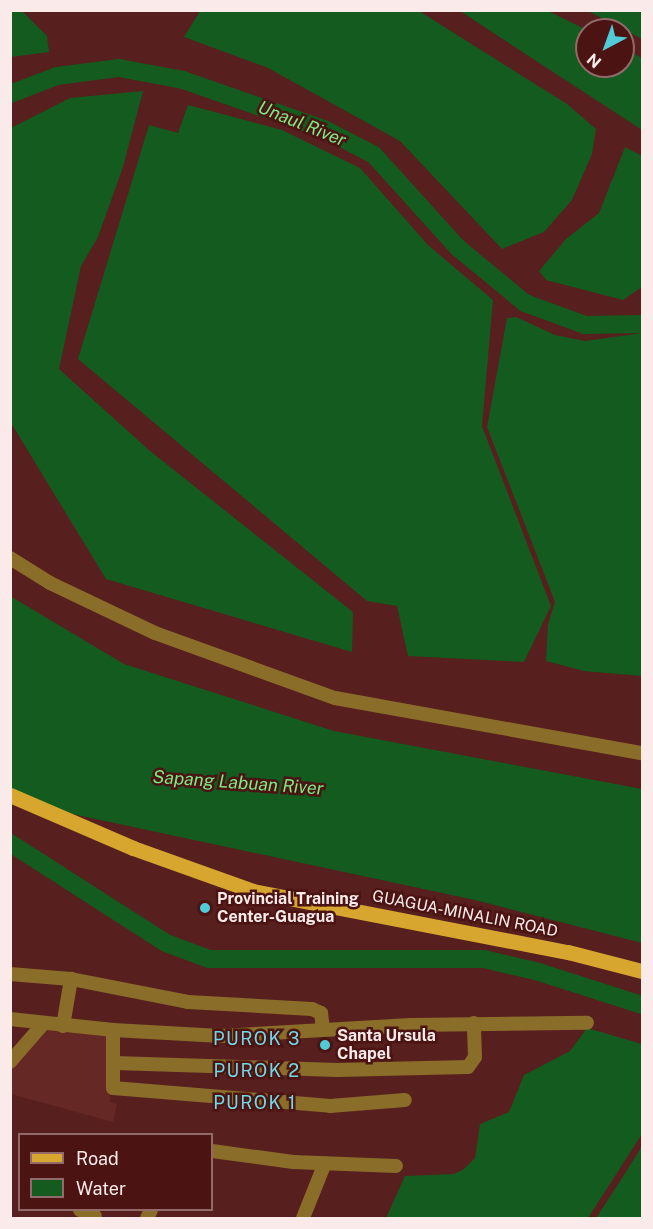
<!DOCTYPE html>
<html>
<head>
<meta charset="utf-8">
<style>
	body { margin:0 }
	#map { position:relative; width:653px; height:1229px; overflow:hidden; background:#571f1d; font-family:"Public Sans",sans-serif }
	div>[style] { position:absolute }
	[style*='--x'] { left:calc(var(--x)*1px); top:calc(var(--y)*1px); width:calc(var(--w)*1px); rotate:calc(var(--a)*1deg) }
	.built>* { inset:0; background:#662825 }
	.water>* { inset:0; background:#135b1e }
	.river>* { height:18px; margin:-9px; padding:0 9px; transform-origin:9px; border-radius:9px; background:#135b1e }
	.minor>* { height:14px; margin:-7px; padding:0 7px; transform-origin:7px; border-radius:7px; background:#8a6d29 }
	.major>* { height:15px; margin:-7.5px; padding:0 7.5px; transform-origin:7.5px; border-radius:7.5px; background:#d6a62f }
	.dots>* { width:16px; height:16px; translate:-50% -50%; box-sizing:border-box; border:3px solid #4b1413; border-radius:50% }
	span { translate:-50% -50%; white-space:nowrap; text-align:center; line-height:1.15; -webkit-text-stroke:5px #4b1413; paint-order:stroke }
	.poi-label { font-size:16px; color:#faebea; font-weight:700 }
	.left { translate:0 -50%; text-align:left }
	.street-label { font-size:16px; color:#faebea }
	.water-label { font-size:18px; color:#7aea82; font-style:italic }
	.neighbourhood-label { font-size:18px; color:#6fdae6; letter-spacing:1.5px }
	.frame { position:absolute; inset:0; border:12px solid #faebea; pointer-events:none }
	.legend { position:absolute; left:18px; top:1133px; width:195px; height:78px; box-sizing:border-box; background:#4b1413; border:2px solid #916a69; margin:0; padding:8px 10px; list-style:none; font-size:18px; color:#faebea }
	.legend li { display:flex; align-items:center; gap:12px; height:30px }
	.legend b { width:30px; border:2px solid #916a69 }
	.north { position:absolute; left:575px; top:18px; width:60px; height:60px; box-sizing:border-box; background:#4b1413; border:2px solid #916a69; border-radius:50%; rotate:221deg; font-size:16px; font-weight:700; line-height:24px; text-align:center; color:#faebea }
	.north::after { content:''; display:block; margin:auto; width:21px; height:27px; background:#52cbd8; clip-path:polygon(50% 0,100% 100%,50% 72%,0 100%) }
</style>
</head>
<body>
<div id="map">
	<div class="built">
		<i style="clip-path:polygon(40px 1025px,110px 1033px,110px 1102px,117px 1104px,113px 1122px,11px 1094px,11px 1058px)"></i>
	</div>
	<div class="water">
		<i style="clip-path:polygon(11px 10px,22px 11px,47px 36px,49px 52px,11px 57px)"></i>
		<i style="clip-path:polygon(200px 11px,419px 11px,567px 104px,596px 129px,592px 154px,572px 200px,544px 232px,502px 249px,400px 141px,268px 68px,184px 37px)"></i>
		<i style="clip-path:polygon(460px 11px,548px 11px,587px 30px,587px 66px,623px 66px,623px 48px,642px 58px,642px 130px)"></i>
		<i style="clip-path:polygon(588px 11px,642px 11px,642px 39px)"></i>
		<i style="clip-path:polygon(143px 91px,123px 167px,98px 237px,81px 266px,59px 369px,150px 451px,353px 612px,352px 652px,106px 579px,11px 423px,11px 128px,70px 98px)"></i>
		<i style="clip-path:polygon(188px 105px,282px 130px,360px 168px,428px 245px,493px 300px,482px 426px,551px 606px,524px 662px,408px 656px,397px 606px,367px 601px,78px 359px,149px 125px,178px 133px)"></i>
		<i style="clip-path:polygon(625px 147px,642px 156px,642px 287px,623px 300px,546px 280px,539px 271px,566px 239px,599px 213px)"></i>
		<i style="clip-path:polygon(516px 317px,555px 335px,585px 341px,642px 333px,642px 676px,584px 671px,546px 661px,548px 624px,555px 602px,487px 427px,507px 318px)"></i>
		<i style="clip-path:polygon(10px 596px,124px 664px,334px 731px,642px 789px,642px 943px,475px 900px,49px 809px,11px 788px)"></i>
		<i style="clip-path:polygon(587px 1028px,642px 1044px,642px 1134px,588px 1218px,386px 1218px,405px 1176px,454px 1174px,464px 1169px,475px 1158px,480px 1124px,509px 1112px,524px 1075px,570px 1051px)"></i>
		<i style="clip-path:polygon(642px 1146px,642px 1218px,596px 1218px,624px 1175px)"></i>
	</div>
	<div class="river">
		<i style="--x:10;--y:94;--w:50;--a:-21"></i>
		<i style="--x:57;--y:76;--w:63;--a:-7.4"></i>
		<i style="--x:119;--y:68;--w:65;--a:10.6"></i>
		<i style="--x:183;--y:80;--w:149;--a:19.2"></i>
		<i style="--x:324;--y:129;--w:56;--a:27.5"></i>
		<i style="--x:374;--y:155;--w:124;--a:47.9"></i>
		<i style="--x:457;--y:247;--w:88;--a:39.5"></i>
		<i style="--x:525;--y:303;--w:64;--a:20.1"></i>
		<i style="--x:585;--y:325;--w:57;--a:-1"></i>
		<i style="--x:10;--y:843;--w:185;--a:32.7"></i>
		<i style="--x:166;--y:943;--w:46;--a:20.4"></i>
		<i style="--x:209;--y:959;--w:275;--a:0"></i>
		<i style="--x:484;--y:959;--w:57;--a:13.3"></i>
		<i style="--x:539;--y:972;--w:108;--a:17.8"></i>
	</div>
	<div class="minor">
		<i style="--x:10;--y:558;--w:47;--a:32"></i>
		<i style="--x:50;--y:583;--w:116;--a:25.5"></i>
		<i style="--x:155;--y:633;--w:191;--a:19.9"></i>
		<i style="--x:335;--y:698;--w:312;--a:10.2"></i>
		<i style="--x:10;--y:974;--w:61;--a:4.7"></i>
		<i style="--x:71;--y:979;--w:119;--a:11.1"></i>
		<i style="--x:188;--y:1002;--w:124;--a:3.2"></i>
		<i style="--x:312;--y:1009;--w:10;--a:24"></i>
		<i style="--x:321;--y:1013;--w:16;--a:83"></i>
		<i style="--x:10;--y:1019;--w:104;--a:6.1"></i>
		<i style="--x:113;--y:1030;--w:58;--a:90"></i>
		<i style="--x:113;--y:1088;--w:218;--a:4.7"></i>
		<i style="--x:330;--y:1106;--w:75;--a:-4.6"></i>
		<i style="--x:63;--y:1026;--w:48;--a:-80.3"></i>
		<i style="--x:113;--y:1030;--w:108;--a:3.2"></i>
		<i style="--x:221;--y:1036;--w:190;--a:-3.3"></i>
		<i style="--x:411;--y:1025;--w:176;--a:-0.7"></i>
		<i style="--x:10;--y:1062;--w:50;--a:-49"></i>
		<i style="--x:115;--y:1063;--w:222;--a:1.8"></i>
		<i style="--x:337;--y:1070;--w:131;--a:-1.3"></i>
		<i style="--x:468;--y:1067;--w:12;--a:-55"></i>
		<i style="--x:475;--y:1057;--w:34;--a:-92"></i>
		<i style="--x:212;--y:1151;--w:82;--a:7.7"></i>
		<i style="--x:293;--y:1162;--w:103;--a:2.2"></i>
		<i style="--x:80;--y:1210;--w:16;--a:22"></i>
		<i style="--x:147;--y:1218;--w:9;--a:-63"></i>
		<i style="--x:303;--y:1218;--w:59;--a:-68.2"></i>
	</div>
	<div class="major">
		<i style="--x:10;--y:795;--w:134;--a:23.3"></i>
		<i style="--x:133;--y:848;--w:127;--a:19.7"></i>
		<i style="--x:253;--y:891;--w:321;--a:11"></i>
		<i style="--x:568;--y:952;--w:76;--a:14.4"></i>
	</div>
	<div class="dots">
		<i style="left:205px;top:908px;background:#52cbd8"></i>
		<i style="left:325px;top:1045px;background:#52cbd8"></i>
	</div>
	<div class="poi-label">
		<span class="left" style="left:217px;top:908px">Provincial Training<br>Center-Guagua</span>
		<span class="left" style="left:337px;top:1045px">Santa Ursula<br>Chapel</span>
	</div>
	<div class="street-label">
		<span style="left:465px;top:914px;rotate:11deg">GUAGUA-MINALIN ROAD</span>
	</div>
	<div class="water-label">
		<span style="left:302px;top:124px;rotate:22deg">Unaul River</span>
		<span style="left:238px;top:783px;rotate:4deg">Sapang Labuan River</span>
	</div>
	<div class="neighbourhood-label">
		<span style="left:257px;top:1039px">PUROK 3</span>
		<span style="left:257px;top:1071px">PUROK 2</span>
		<span style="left:255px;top:1103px">PUROK 1</span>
	</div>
	<div class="frame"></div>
	<ul class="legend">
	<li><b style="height:8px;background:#d6a62f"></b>Road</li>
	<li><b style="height:16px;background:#135b1e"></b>Water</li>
	</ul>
	<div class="north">N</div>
</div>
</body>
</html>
